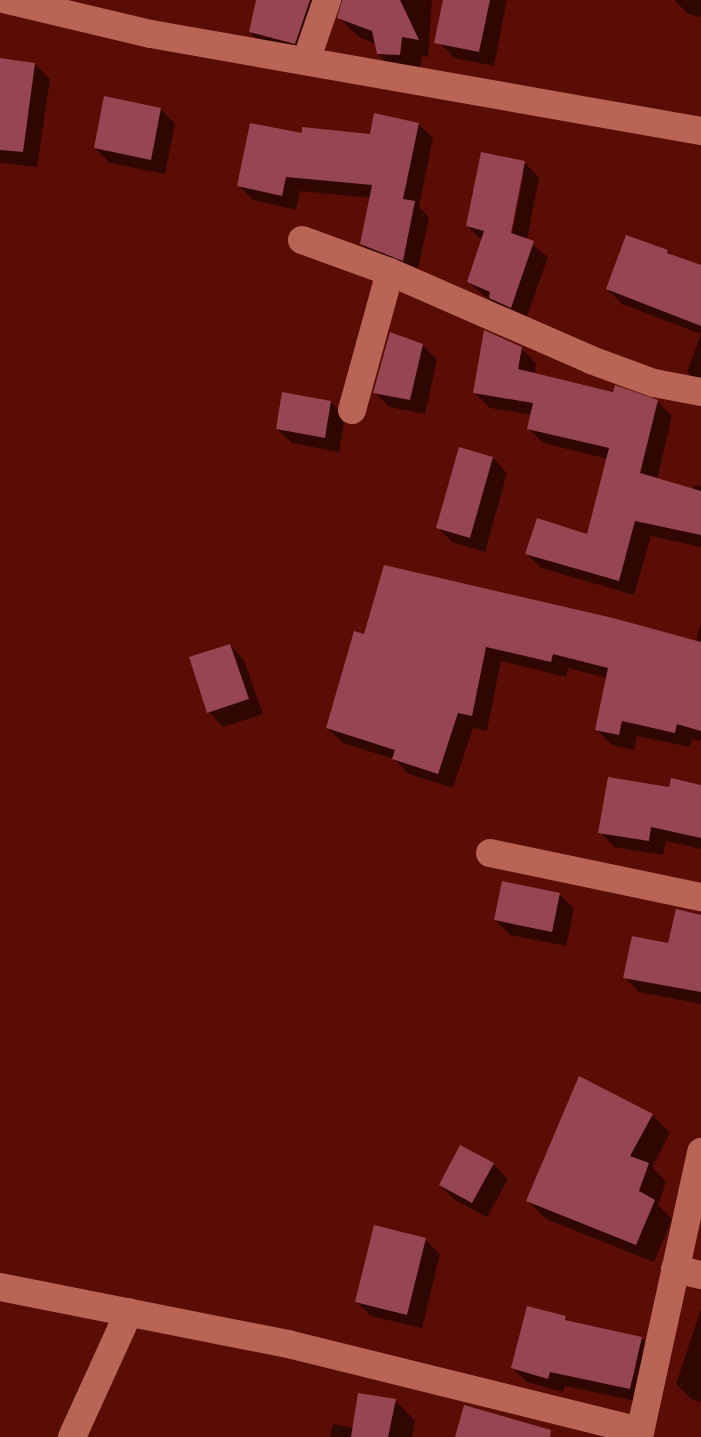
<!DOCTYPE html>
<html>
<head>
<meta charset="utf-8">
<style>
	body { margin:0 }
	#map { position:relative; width:701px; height:1437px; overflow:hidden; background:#590d04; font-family:Figtree,sans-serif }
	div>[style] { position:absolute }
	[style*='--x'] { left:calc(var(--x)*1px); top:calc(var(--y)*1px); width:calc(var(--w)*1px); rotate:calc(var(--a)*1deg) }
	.shadow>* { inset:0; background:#0007 }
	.building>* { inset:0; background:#964553 }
	.minor>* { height:28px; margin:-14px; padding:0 14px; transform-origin:14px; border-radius:14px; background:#b86556 }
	span { translate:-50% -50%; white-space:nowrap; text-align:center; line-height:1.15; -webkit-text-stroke:4.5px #4c0000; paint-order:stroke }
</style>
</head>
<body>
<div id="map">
	<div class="shadow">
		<i style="clip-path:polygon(257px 0,432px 0,428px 57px,422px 56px,419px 74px,398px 74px,378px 54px,376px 44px,359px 37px,339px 18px,342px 6px,332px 14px,315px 63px,270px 52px,250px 32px)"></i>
		<i style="clip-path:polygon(449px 0,507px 0,494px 66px,454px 58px,440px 43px)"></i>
		<i style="clip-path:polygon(674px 0,701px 0,701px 17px,688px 14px)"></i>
		<i style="clip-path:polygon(0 60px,35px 64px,50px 79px,37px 167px,0 163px)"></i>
		<i style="clip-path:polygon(161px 109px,175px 124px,165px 174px,110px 163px,95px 148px)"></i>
		<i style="clip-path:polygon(418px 124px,433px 138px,419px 207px,429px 217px,417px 274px,376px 259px,361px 244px,371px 198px,300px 191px,296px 210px,253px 200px,239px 186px,303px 135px,371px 135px)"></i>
		<i style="clip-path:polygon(evenodd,525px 163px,539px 177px,527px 240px,548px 257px,525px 322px,505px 313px,468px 282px,482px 240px,467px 226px,525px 163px,522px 172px,524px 172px,511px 239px,508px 239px,522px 172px)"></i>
		<i style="clip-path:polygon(668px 251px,674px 257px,701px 267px,701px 385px,687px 372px,701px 334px,622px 304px,607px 289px)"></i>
		<i style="clip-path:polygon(422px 345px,437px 360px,425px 414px,389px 407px,374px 392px)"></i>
		<i style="clip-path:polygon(521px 348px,536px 363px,534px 374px,657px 401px,672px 416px,657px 479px,692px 490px,694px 485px,701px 486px,701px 547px,651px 536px,634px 595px,541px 568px,526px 553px,588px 536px,608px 459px,543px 443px,528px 428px,532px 415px,490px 408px,475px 393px)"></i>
		<i style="clip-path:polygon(331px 402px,345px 417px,339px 452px,292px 443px,277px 429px)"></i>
		<i style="clip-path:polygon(493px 458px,507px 473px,485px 552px,452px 542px,437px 527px)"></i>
		<i style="clip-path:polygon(701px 622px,701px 741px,692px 739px,690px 747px,637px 736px,634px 750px,612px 745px,596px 729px,607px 678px,568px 668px,566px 677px,501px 661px,487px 731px,473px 728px,453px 788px,409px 774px,394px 759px,343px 743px,327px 728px,365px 635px,696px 642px)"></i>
		<i style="clip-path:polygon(230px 645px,244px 660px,263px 714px,223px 727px,209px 712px)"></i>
		<i style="clip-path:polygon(701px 786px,701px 849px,666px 841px,663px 855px,614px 847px,600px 832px,670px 788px)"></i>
		<i style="clip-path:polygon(503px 882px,560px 894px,574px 909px,566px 946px,510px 935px,495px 920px)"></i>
		<i style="clip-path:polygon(701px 916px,701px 1004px,639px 992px,625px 977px,669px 945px)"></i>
		<i style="clip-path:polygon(652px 1115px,670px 1133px,652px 1167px,666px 1182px,658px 1205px,672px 1219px,654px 1262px,546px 1219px,528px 1201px)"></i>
		<i style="clip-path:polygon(493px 1164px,508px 1179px,487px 1217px,455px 1200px,440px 1185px)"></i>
		<i style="clip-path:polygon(425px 1239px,440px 1254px,422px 1328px,371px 1316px,356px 1302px)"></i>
		<i style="clip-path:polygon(701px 1309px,701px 1402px,691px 1399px,676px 1384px)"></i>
		<i style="clip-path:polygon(565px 1317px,570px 1323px,641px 1338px,656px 1353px,645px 1403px,565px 1386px,563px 1392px,527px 1382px,512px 1368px)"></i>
		<i style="clip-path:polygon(395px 1400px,415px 1421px,412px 1437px,330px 1437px,333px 1424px,354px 1428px)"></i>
	</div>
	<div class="building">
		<i style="clip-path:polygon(256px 0,310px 0,295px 44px,249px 32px)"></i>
		<i style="clip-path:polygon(342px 0,400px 0,419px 40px,402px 37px,400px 55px,377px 54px,372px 31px,337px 18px)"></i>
		<i style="clip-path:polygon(443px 0,490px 0,479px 52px,434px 43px)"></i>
		<i style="clip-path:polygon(0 58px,35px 63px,23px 152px,0 150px)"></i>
		<i style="clip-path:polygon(104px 96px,161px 108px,151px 160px,94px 148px)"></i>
		<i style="clip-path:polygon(374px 113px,419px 123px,403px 199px,415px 201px,403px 261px,360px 244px,372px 185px,286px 177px,282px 196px,237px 186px,250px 123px,302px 133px,302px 127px,370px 134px)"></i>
		<i style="clip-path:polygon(481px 152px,525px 161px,511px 233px,534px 241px,511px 308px,489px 298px,490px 292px,467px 282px,484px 231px,466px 226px)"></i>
		<i style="clip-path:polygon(626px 235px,668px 250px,667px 253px,701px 265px,701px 326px,606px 289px)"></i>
		<i style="clip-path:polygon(484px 330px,522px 347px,518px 369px,613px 392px,615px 385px,658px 400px,640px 473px,701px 491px,701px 535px,635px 521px,619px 581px,525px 554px,537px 518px,587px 534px,609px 448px,527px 429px,533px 403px,473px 393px)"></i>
		<i style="clip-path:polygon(390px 332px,423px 344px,410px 400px,373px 393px)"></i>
		<i style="clip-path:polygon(282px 392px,331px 401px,325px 438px,276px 429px)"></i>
		<i style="clip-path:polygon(459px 447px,493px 457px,470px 538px,436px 528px)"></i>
		<i style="clip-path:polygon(384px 565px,613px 618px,701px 642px,701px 731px,677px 724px,675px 733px,622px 721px,619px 735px,595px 730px,608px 668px,553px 654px,551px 662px,486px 647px,472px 716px,458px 713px,438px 774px,392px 759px,395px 750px,326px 728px,354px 631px,364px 634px)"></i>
		<i style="clip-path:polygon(230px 644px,249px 699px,207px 713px,189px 657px)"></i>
		<i style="clip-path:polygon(608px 777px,669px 787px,671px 778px,701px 785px,701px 838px,651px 827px,649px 841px,598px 833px)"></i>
		<i style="clip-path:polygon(502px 881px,560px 893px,552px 932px,494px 920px)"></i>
		<i style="clip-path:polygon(676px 909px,701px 915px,701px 992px,623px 978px,632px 936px,668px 943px)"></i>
		<i style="clip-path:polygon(579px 1076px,653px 1114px,630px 1156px,649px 1163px,639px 1191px,655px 1200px,636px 1245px,526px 1201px)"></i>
		<i style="clip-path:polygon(460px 1145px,494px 1163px,472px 1203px,439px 1185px)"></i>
		<i style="clip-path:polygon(374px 1225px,426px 1238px,407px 1315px,355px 1302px)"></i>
		<i style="clip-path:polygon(527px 1306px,566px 1316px,565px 1320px,642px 1337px,630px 1389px,550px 1372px,548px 1379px,511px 1368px)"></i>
		<i style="clip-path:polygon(358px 1393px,396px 1399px,388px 1437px,351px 1437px)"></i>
		<i style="clip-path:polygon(464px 1405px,551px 1430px,550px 1437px,455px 1437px)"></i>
	</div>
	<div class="minor">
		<i style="--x:7;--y:0;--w:148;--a:13.3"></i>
		<i style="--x:151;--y:34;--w:558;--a:10"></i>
		<i style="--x:306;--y:61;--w:65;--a:-71"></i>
		<i style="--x:302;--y:240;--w:94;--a:20"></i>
		<i style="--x:390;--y:272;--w:219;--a:23.6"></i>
		<i style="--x:591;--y:360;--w:67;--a:20.1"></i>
		<i style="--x:654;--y:383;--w:48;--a:10.8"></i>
		<i style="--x:352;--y:410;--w:143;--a:-74.6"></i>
		<i style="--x:490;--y:853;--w:216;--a:11.8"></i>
		<i style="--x:675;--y:1269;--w:27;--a:13"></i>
		<i style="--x:0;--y:1287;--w:294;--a:11.2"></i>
		<i style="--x:288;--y:1344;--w:363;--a:13.9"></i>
		<i style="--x:72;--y:1437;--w:137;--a:-65.5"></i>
		<i style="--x:639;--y:1437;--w:292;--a:-77.7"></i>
	</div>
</div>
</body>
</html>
